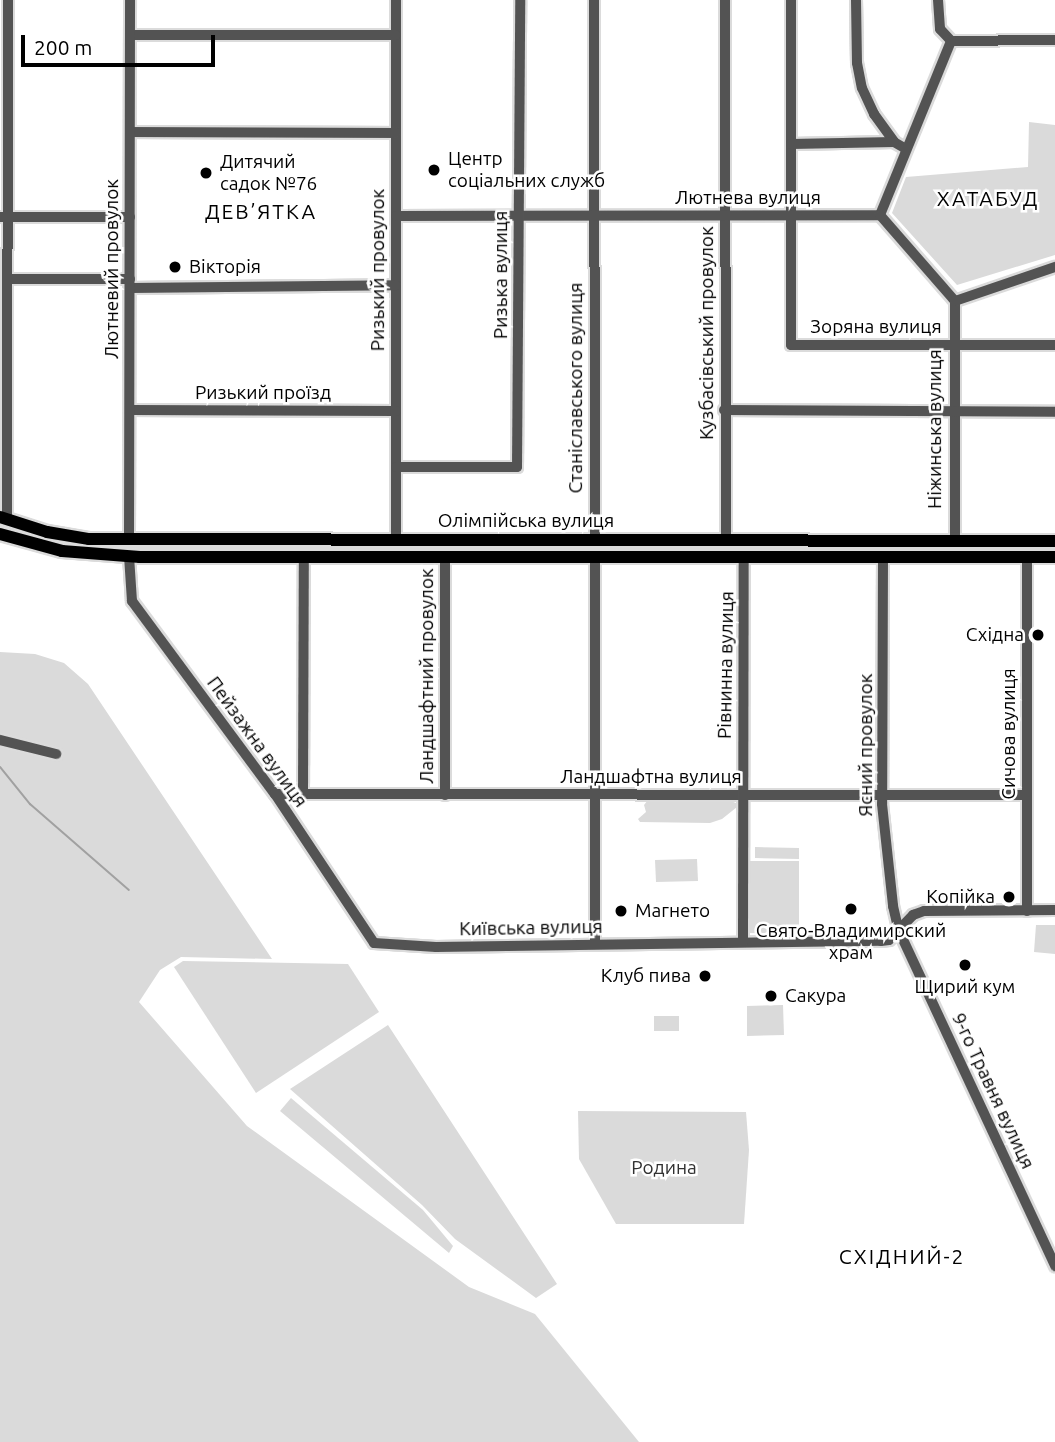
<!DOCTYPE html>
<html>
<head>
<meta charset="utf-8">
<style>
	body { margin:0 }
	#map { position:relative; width:1055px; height:1442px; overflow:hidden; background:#fff; font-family:Ubuntu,sans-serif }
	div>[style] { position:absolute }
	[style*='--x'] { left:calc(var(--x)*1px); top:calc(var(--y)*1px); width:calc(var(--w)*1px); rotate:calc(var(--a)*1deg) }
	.green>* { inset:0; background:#dadada }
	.stream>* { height:2px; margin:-1px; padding:0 1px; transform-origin:1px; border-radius:1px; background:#a1a1a1 }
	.roads { filter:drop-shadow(2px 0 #dbdbdb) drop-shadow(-2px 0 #dbdbdb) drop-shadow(0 2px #dbdbdb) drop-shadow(0 -2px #dbdbdb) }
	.minor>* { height:10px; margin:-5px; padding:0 5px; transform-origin:5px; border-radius:5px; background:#535353 }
	.major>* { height:12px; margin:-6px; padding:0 6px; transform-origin:6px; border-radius:6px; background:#000 }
	.dots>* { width:19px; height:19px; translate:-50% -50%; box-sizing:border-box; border:4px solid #fff; border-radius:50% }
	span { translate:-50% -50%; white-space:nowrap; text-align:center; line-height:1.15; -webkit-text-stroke:5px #fff; paint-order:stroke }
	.poi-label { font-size:19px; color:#000 }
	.left { translate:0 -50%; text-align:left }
	.right { translate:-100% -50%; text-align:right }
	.street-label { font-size:19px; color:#000 }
	.park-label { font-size:19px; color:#313131 }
	.neighbourhood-label { font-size:21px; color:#000; letter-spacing:2px }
	.scale { position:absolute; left:21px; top:35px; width:194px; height:32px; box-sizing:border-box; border:4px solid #000; border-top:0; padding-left:9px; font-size:21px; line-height:24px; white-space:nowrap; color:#000; -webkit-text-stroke:5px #fff; paint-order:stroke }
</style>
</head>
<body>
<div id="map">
	<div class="green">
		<i style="clip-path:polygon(1029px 122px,1055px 125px,1055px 255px,957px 285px,892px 213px,906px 177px,1028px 167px)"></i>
		<i style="clip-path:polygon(0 517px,66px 536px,1055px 541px,1055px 558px,98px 555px,0 534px)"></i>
		<i style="clip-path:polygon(0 652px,35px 654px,64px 663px,88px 684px,272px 959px,181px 957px,160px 970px,139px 1002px,247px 1126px,469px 1287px,535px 1314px,639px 1442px,0 1442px)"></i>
		<i style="clip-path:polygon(648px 800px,728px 800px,736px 803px,737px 807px,722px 819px,710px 823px,640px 822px,638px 819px,646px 812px,644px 805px)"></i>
		<i style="clip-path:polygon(755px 847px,799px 848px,799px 859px,755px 858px)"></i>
		<i style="clip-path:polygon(697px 859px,698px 881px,656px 882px,655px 860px)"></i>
		<i style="clip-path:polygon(745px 861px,799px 861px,799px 934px,745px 933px)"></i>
		<i style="clip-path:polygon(1036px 925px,1055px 925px,1055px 954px,1034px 952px)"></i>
		<i style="clip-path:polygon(183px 961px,348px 964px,379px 1012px,256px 1093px,174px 967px)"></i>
		<i style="clip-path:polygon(783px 1005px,784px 1035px,747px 1036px,747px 1006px)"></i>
		<i style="clip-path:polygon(654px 1016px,679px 1016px,679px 1031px,654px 1031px)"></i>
		<i style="clip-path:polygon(388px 1025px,557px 1284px,536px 1298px,455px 1239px,422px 1205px,290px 1089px)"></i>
		<i style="clip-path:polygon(291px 1098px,423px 1210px,453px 1246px,449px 1253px,280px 1111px)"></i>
		<i style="clip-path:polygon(578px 1111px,746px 1112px,749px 1150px,744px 1224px,616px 1224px,579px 1159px)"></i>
	</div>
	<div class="stream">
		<i style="--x:0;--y:767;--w:48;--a:51"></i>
		<i style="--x:30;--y:804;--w:131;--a:41"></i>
	</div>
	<div class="roads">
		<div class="minor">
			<i style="--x:396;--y:0;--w:540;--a:90"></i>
			<i style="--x:594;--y:0;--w:540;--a:89.89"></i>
			<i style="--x:725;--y:0;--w:540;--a:89.89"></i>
			<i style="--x:791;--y:0;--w:345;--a:90"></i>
			<i style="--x:791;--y:345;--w:264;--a:0"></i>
			<i style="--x:856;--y:0;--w:63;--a:89.1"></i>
			<i style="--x:857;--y:63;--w:25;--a:79"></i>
			<i style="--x:862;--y:88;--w:29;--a:65"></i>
			<i style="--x:874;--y:114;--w:34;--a:54"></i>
			<i style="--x:894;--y:142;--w:14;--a:30"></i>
			<i style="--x:938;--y:0;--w:29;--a:86"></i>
			<i style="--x:940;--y:29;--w:16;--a:47"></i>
			<i style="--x:130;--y:35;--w:266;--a:0"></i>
			<i style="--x:951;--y:41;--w:104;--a:-0.6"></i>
			<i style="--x:130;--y:132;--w:266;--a:0.2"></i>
			<i style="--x:791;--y:144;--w:103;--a:-1.1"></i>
			<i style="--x:880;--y:215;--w:188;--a:-67.8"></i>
			<i style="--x:396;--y:216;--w:484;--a:-0.1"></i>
			<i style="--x:880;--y:215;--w:114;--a:48.9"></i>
			<i style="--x:0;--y:217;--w:130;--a:0"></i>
			<i style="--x:7;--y:279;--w:123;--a:0"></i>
			<i style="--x:130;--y:288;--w:266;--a:-0.6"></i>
			<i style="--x:955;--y:301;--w:240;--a:90"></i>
			<i style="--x:955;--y:301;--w:106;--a:-18.8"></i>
			<i style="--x:130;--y:410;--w:266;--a:0.2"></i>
			<i style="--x:724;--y:410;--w:331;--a:0.3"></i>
			<i style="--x:396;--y:467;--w:121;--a:0"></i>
			<i style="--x:517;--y:467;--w:467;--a:-89.6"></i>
			<i style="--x:7;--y:519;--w:519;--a:-89.89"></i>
			<i style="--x:129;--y:539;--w:539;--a:-89.89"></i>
			<i style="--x:129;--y:556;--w:45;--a:86.2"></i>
			<i style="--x:132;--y:601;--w:240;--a:53.5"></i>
			<i style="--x:275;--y:794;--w:179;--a:56.4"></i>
			<i style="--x:374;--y:943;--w:62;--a:3.7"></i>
			<i style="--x:436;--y:947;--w:445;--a:-0.8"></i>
			<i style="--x:881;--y:941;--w:8;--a:-7"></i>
			<i style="--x:889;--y:940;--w:35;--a:-46"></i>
			<i style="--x:913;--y:915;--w:12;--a:-20"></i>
			<i style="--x:924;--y:911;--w:131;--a:-0.4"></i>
			<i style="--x:445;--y:556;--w:239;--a:90"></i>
			<i style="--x:883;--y:557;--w:247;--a:90.2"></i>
			<i style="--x:882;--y:804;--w:103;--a:83.8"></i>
			<i style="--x:893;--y:906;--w:26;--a:77"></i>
			<i style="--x:899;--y:931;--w:370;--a:65"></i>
			<i style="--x:0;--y:740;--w:58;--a:14"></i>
			<i style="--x:275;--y:794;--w:752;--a:0.08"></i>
			<i style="--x:303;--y:795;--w:238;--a:-89.8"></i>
			<i style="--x:1027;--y:911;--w:354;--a:-90"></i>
			<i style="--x:743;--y:942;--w:385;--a:-89.9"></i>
			<i style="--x:595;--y:943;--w:386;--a:-90"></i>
		</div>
		<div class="major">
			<i style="--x:0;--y:517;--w:49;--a:17.7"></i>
			<i style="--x:47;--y:532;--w:43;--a:9.5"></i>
			<i style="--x:89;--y:539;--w:966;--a:0.12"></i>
			<i style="--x:0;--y:534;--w:64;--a:15.3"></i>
			<i style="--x:62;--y:551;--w:78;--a:4.4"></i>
			<i style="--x:140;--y:557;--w:915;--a:0"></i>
		</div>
	</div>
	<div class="dots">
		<i style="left:434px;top:170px;background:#000"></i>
		<i style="left:206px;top:173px;background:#000"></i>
		<i style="left:175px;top:267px;background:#000"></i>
		<i style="left:1038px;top:635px;background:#000"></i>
		<i style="left:1009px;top:897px;background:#000"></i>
		<i style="left:851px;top:909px;background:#000"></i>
		<i style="left:621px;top:911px;background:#000"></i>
		<i style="left:965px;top:965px;background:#000"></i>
		<i style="left:705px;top:976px;background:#000"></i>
		<i style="left:771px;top:996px;background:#000"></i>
	</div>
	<div class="poi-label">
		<span class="left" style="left:448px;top:170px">Центр<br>соціальних служб</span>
		<span class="left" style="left:220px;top:173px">Дитячий<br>садок №76</span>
		<span class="left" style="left:189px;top:267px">Вікторія</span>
		<span class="right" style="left:1024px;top:635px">Східна</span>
		<span class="right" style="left:995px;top:897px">Копійка</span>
		<span class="left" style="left:635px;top:911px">Магнето</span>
		<span style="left:851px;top:942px">Свято-Владимирский<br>храм</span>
		<span class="right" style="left:691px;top:976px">Клуб пива</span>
		<span style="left:965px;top:987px">Щирий кум</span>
		<span class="left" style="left:785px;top:996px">Сакура</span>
	</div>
	<div class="street-label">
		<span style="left:748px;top:198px">Лютнева вулиця</span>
		<span style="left:112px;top:269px;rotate:-90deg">Лютневий провулок</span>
		<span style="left:378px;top:270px;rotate:-90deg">Ризький провулок</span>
		<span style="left:501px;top:275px;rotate:-90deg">Ризька вулиця</span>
		<span style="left:876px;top:327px">Зоряна вулиця</span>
		<span style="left:707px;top:333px;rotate:-90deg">Кузбасівський провулок</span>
		<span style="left:576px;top:388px;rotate:-90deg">Станіславського вулиця</span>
		<span style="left:263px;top:393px">Ризький проїзд</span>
		<span style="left:935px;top:429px;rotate:-90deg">Ніжинська вулиця</span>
		<span style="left:526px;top:521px">Олімпійська вулиця</span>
		<span style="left:726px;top:665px;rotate:-89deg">Рівнинна вулиця</span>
		<span style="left:427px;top:676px;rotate:-90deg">Ландшафтний провулок</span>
		<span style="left:1009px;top:734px;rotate:-90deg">Сичова вулиця</span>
		<span style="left:257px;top:742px;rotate:54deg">Пейзажна вулиця</span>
		<span style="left:866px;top:745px;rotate:-90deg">Ясний провулок</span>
		<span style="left:651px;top:777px">Ландшафтна вулиця</span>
		<span style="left:531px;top:928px;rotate:-1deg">Київська вулиця</span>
		<span style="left:993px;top:1091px;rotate:65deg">9-го Травня вулиця</span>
	</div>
	<div class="park-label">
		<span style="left:664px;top:1168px">Родина</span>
	</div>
	<div class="neighbourhood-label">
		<span style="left:988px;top:198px">ХАТАБУД</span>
		<span style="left:261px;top:211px">ДЕВ’ЯТКА</span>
		<span style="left:902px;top:1256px">СХІДНИЙ-2</span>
	</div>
	<div class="scale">200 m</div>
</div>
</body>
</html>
